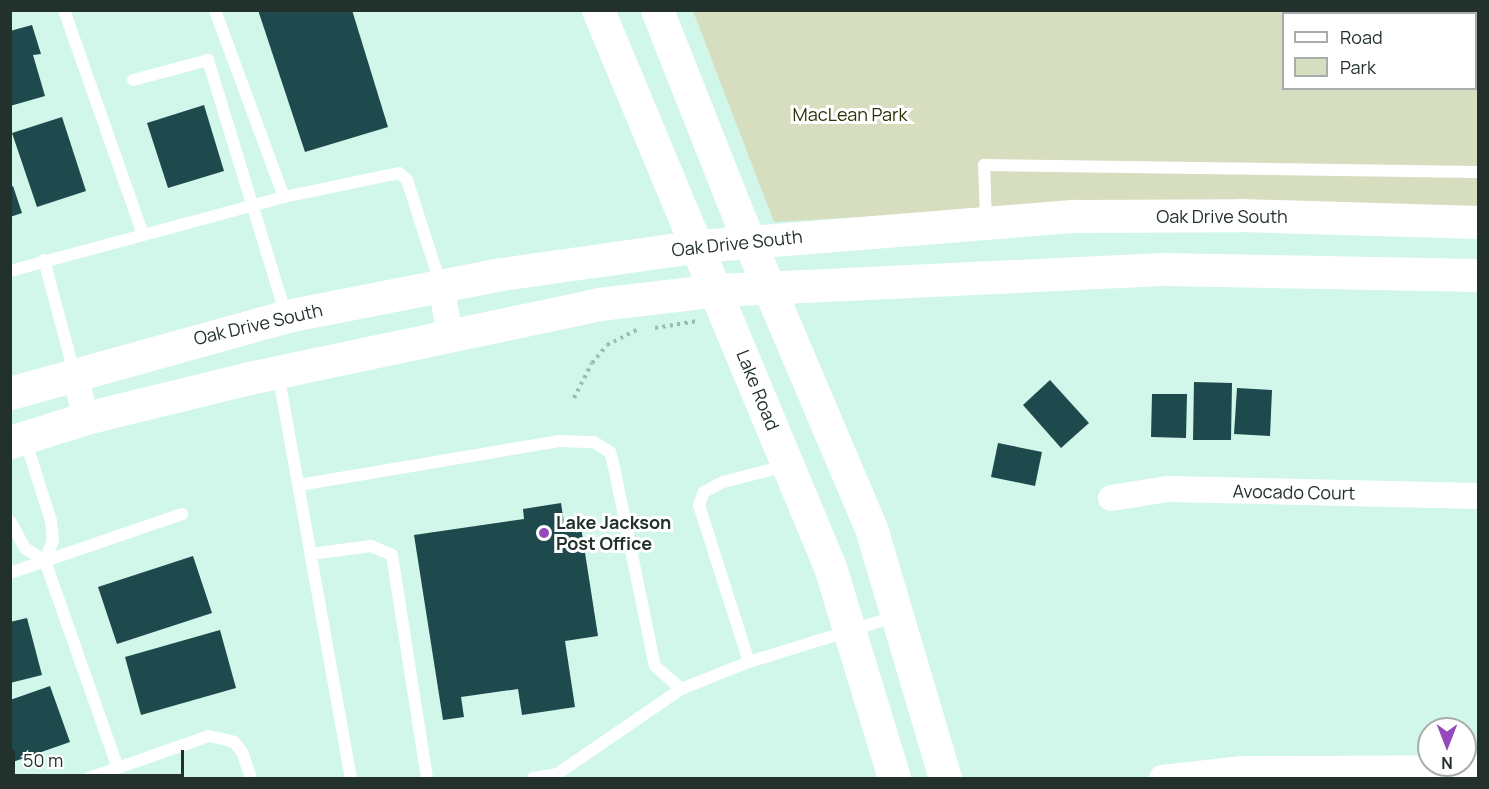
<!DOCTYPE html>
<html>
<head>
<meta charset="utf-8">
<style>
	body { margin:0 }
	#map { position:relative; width:1489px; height:789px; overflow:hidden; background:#d1f7ea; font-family:Manrope,sans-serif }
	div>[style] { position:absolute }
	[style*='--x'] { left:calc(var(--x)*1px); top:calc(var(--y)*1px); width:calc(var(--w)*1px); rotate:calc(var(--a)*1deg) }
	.green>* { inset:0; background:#d7ddbf }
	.building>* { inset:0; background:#1e4a4d }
	.path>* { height:4px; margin-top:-2px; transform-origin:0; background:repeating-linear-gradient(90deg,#9cbbb0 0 3px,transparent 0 7.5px) }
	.lane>* { height:12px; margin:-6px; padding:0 6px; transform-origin:6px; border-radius:6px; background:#fff }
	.street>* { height:26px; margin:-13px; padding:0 13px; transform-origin:13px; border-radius:13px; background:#fff }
	.secondary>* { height:33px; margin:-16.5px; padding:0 16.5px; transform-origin:16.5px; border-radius:16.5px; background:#fff }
	.dots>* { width:16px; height:16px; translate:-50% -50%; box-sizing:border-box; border:3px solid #fff; border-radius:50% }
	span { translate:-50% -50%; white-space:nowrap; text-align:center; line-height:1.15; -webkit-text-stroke:6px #fff; paint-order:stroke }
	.park-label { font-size:18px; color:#2b3207 }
	.street-label { font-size:18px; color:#23312c }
	.poi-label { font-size:18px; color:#23312c; font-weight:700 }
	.left { translate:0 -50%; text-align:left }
	.frame { position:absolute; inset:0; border:12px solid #23312c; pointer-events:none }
	.legend { position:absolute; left:1282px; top:12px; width:195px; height:78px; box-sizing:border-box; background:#fff; border:2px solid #a7adab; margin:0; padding:8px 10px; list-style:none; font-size:18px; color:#23312c }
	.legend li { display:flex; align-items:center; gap:12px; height:30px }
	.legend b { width:30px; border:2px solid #a7adab }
	.north { position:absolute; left:1417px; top:717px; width:60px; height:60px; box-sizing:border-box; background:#fff; border:2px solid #a7adab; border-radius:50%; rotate:180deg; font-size:16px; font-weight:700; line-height:24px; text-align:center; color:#23312c }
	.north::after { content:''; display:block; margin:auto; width:21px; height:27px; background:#9549ba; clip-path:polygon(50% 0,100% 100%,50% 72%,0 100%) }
	.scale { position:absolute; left:12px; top:750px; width:172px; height:27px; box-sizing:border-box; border:3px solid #23312c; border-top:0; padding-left:8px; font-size:18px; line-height:21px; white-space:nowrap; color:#23312c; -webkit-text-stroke:4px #fff; paint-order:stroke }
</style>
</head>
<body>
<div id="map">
	<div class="green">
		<i style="clip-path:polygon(evenodd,693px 11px,1478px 11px,1478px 216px,1054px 206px,774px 222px,693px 11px,1284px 14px,1476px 14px,1476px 88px,1284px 88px,1284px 14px)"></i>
	</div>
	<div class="building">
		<i style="clip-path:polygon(258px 10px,352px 10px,388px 127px,305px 152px)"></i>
		<i style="clip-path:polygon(32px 25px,41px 54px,33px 55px,45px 96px,10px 106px,10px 31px)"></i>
		<i style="clip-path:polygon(204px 105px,224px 171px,168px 188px,147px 123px)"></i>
		<i style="clip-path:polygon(62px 117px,86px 191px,37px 207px,12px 133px)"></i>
		<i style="clip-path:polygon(13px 186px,22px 213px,10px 217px,10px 187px)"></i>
		<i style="clip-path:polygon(1050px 380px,1089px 423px,1061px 448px,1023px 405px)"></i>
		<i style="clip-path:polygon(1194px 382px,1232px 383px,1231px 440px,1193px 440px)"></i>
		<i style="clip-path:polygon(1237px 388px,1272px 390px,1270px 436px,1234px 434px)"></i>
		<i style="clip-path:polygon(1152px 394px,1187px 394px,1186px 438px,1151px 437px)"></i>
		<i style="clip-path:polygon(998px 443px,1042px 452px,1035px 486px,991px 477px)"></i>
		<i style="clip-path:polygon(561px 503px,565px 530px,581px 527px,598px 636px,565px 641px,575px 707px,522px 715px,518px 689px,461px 697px,464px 717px,443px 720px,414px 535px,524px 519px,523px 509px)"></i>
		<i style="clip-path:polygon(193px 556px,212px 613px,117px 644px,98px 587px)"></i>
		<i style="clip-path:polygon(27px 618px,42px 675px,10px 683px,10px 622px)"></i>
		<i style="clip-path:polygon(220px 630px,236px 688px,141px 715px,125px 657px)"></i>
		<i style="clip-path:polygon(50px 686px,70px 742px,10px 763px,10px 700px)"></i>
	</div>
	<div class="path">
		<i style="--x:655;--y:328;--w:43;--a:-9.5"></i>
		<i style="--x:574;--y:398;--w:39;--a:-63"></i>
		<i style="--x:592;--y:363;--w:23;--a:-50"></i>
		<i style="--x:607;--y:345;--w:35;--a:-27"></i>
	</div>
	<div class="lane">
		<i style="--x:64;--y:10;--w:238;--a:70.6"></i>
		<i style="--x:133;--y:80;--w:78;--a:-14.9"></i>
		<i style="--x:208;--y:60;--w:267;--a:73"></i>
		<i style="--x:284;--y:197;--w:117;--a:-11.8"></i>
		<i style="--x:399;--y:173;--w:11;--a:41"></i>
		<i style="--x:407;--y:180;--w:110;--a:72.1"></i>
		<i style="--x:986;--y:221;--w:56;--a:-92"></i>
		<i style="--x:984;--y:165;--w:494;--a:0.8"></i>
		<i style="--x:44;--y:260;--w:116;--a:75"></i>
		<i style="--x:10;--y:271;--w:284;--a:-15.1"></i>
		<i style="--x:284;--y:197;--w:199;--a:-110.3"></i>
		<i style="--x:278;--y:373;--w:412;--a:79.8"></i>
		<i style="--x:299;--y:485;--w:265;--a:-9.6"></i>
		<i style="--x:560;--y:441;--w:34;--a:2"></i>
		<i style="--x:594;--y:442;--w:19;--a:32"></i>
		<i style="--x:610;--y:452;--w:16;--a:75"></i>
		<i style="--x:614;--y:467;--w:203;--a:78.4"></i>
		<i style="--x:655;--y:666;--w:35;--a:41"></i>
		<i style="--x:10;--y:521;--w:31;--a:61"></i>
		<i style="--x:25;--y:548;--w:24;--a:33"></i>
		<i style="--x:45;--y:561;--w:22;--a:-69"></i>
		<i style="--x:53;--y:540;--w:19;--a:-96"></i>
		<i style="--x:51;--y:521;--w:86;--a:-107.6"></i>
		<i style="--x:311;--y:554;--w:61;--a:-7.6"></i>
		<i style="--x:371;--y:546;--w:23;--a:23"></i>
		<i style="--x:392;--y:555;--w:226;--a:81.1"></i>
		<i style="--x:45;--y:561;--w:219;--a:70.6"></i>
		<i style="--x:10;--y:573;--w:182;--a:-18.9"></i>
		<i style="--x:749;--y:662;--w:165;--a:-107.7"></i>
		<i style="--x:699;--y:505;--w:14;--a:-69"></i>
		<i style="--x:704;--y:492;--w:21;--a:-28"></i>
		<i style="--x:723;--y:482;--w:65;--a:-14.3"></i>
		<i style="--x:89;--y:778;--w:127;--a:-19.3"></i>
		<i style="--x:209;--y:736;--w:26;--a:13"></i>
		<i style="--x:234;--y:742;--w:13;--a:51"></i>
		<i style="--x:242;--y:752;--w:28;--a:71"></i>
		<i style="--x:533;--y:778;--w:24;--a:-9"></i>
		<i style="--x:557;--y:774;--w:150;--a:-34.4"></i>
		<i style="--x:681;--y:689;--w:73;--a:-21.7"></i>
		<i style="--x:749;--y:662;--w:155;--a:-17.3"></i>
	</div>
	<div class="street">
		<i style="--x:441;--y:285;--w:52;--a:80"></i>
		<i style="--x:74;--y:372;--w:48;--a:75.4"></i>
		<i style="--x:1111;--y:498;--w:58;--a:-9"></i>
		<i style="--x:1168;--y:489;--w:310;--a:1.3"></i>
		<i style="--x:1162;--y:778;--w:81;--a:-6.4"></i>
		<i style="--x:1242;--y:769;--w:236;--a:-0.2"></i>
	</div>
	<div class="secondary">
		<i style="--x:598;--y:10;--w:603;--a:67.39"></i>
		<i style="--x:830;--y:567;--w:220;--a:73.1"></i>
		<i style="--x:657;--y:10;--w:228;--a:68.4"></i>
		<i style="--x:741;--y:222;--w:332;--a:67"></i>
		<i style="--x:871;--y:528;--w:261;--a:73.5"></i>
		<i style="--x:10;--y:393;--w:288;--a:-15.5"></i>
		<i style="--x:287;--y:316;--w:218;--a:-11.1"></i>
		<i style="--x:501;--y:274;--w:200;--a:-8"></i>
		<i style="--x:699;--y:246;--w:377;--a:-4.6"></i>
		<i style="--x:1075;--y:216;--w:165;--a:-0.3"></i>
		<i style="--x:1240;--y:215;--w:238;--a:1.7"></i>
		<i style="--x:10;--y:442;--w:80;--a:-17.5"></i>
		<i style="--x:86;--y:418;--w:168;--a:-13.8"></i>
		<i style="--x:249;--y:378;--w:358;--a:-11.9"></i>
		<i style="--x:599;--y:304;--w:120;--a:-6.7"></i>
		<i style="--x:718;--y:290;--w:444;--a:-2.7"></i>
		<i style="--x:1162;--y:269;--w:316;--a:1.1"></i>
	</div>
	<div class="dots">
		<i style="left:544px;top:533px;background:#9549ba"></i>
	</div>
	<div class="park-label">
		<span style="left:850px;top:114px">MacLean Park</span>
	</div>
	<div class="street-label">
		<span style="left:1222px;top:216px">Oak Drive South</span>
		<span style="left:737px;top:243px;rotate:-6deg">Oak Drive South</span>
		<span style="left:258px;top:324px;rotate:-13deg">Oak Drive South</span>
		<span style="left:758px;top:390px;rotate:68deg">Lake Road</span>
		<span style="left:1294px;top:492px;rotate:1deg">Avocado Court</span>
	</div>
	<div class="poi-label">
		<span class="left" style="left:556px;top:533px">Lake Jackson<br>Post Office</span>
	</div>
	<div class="frame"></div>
	<ul class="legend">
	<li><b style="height:8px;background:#fff"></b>Road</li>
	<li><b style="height:16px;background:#d7ddbf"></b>Park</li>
	</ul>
	<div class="north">N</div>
	<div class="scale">50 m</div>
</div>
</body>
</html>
